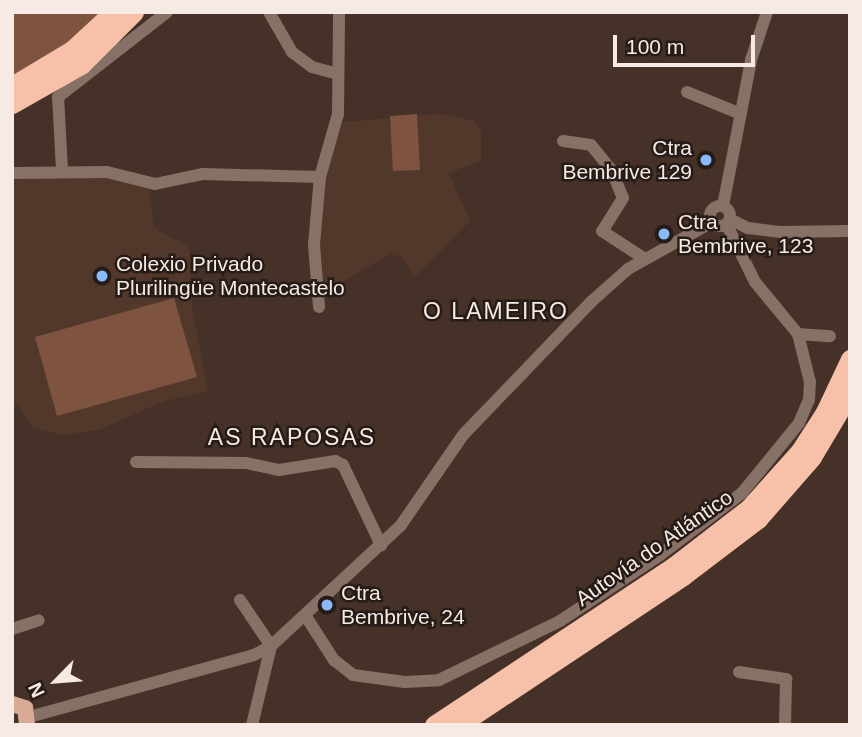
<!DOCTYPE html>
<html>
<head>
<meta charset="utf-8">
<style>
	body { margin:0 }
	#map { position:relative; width:862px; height:737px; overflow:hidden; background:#453127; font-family:Arial,sans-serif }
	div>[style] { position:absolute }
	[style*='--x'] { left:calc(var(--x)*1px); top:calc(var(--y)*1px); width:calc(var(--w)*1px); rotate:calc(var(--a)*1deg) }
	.built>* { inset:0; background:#52382a }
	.green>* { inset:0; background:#7e5440 }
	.minor>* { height:12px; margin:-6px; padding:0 6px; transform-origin:6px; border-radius:6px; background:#877167 }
	.minor>.ring { margin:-6px; padding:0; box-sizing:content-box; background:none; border:12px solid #877167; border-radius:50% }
	.major>* { height:16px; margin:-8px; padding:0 8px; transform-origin:8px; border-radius:8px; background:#d7ab96 }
	.highway>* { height:19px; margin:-9.5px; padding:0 9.5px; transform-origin:9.5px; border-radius:9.5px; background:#f6c1a8 }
	.dots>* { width:19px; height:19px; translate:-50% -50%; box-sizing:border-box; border:4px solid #251b17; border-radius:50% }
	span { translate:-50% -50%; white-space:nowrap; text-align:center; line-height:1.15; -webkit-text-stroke:5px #251b17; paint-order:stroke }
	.poi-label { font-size:21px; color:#f7e9e3 }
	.right { translate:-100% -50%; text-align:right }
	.left { translate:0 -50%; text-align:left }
	.street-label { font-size:21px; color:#f7e9e3 }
	.neighbourhood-label { font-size:23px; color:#f7e9e3; letter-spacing:2px }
	.frame { position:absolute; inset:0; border:14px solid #f7e9e3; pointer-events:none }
	.north { position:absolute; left:21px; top:646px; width:70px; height:70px; -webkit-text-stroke:5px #251b17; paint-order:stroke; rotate:245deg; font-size:19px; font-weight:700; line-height:28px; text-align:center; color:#f7e9e3 }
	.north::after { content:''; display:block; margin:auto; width:24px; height:32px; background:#f7e9e3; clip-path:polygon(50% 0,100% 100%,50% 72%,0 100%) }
	.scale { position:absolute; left:613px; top:35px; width:142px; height:32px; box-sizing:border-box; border:4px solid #f7e9e3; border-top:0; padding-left:9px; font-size:21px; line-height:24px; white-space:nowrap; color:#f7e9e3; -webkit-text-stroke:5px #251b17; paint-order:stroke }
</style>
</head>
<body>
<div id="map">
	<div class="built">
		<i style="clip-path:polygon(441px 114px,475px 121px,481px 132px,481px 161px,449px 173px,470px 221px,414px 278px,402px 257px,391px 254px,324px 292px,318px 252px,325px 172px,343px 122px)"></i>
		<i style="clip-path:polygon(93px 174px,149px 187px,154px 228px,189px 247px,192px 307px,208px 391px,165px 401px,98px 430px,62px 435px,32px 427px,19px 406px,12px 407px,12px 176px)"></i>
	</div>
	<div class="green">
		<i style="clip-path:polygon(12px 12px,127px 12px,12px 95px)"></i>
		<i style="clip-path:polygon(417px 114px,420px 170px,393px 171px,390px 116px)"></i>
		<i style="clip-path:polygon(174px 298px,197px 377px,57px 416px,35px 337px)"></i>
	</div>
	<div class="minor">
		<i style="--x:269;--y:12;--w:46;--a:60.1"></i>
		<i style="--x:292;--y:52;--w:25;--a:37"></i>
		<i style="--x:312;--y:67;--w:27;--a:15"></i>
		<i style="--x:687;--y:92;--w:58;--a:22.2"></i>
		<i style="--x:563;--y:141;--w:28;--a:8"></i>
		<i style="--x:591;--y:145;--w:33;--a:51"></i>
		<i style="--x:612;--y:171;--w:29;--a:68"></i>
		<i style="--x:623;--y:198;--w:39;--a:122"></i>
		<i style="--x:602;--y:231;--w:51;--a:33.1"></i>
		<i style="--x:62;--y:170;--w:73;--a:-93.1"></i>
		<i style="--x:58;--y:97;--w:138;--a:-37.9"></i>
		<i style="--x:12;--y:173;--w:95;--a:-0.6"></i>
		<i style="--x:107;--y:172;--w:49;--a:14"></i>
		<i style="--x:155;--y:184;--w:48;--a:-12"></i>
		<i style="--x:202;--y:174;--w:118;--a:1.5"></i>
		<i class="ring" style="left:710px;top:206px;width:8px;height:8px"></i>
		<i style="--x:723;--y:206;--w:149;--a:-79.1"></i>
		<i style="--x:751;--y:60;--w:51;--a:-71.6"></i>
		<i style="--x:730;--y:219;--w:20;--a:27"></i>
		<i style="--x:748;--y:228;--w:32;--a:7"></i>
		<i style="--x:780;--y:232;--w:70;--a:-0.8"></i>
		<i style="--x:319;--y:307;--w:62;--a:-94.6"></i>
		<i style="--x:314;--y:245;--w:68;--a:-85"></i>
		<i style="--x:320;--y:177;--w:66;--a:-74.1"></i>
		<i style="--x:338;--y:114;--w:102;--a:-89.4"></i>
		<i style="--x:798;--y:334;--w:32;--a:4"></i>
		<i style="--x:136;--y:462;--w:110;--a:0.5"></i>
		<i style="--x:246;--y:463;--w:34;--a:12"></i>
		<i style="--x:279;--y:470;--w:57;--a:-9.1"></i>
		<i style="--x:335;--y:461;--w:9;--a:27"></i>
		<i style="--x:343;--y:465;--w:89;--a:64.6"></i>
		<i style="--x:240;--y:600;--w:55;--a:56"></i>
		<i style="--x:271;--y:646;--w:81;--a:103.5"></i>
		<i style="--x:305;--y:615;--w:54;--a:57.2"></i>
		<i style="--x:334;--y:660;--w:24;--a:38"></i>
		<i style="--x:353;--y:675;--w:52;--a:7.7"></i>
		<i style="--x:405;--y:682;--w:34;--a:-3"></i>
		<i style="--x:439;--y:680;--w:135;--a:-26"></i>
		<i style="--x:560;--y:621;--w:120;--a:-33.4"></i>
		<i style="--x:660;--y:555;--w:103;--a:-37.1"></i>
		<i style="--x:742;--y:493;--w:90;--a:-50.8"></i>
		<i style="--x:799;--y:423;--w:25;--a:-67"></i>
		<i style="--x:809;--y:400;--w:18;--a:-87"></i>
		<i style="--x:810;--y:382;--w:49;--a:-104"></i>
		<i style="--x:798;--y:334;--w:67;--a:-129.6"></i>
		<i style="--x:755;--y:282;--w:64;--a:-116.2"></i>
		<i style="--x:12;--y:629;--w:28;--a:-18"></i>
		<i style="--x:739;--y:672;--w:48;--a:8.5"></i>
		<i style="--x:786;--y:679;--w:46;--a:91.2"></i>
		<i style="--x:29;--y:717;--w:233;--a:-15.4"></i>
		<i style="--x:254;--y:655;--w:19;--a:-28"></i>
		<i style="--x:271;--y:646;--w:178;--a:-42.9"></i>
		<i style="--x:401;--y:525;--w:109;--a:-55.4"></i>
		<i style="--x:463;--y:435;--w:186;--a:-46.1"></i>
		<i style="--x:592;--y:301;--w:48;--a:-41.6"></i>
		<i style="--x:628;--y:269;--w:96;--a:-29.2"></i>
	</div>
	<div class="major">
		<i style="--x:12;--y:704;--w:14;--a:17"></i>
		<i style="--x:25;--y:708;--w:17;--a:83"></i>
	</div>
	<div class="highway">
		<i style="--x:12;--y:86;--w:70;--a:-31"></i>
		<i style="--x:72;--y:50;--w:56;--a:-42.8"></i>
		<i style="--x:12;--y:104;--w:79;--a:-29.5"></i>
		<i style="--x:81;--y:65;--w:75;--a:-45"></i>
		<i style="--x:434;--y:725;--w:288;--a:-33.5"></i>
		<i style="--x:674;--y:566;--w:95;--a:-37.7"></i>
		<i style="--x:749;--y:508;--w:76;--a:-48.2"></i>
		<i style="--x:800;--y:451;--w:46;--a:-57.3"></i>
		<i style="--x:825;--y:412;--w:59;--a:-64.7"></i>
		<i style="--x:459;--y:725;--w:269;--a:-33.6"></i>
		<i style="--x:683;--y:576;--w:94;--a:-37.2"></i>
		<i style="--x:758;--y:519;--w:82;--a:-48.9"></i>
		<i style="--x:812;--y:457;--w:74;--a:-59.3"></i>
	</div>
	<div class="dots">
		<i style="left:706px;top:160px;background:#8abafc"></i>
		<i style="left:664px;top:234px;background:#8abafc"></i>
		<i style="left:102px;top:276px;background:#8abafc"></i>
		<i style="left:327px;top:605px;background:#8abafc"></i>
	</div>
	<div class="poi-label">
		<span class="right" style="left:692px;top:160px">Ctra<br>Bembrive 129</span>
		<span class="left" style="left:678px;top:234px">Ctra<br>Bembrive, 123</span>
		<span class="left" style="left:116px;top:276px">Colexio Privado<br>Plurilingüe Montecastelo</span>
		<span class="left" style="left:341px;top:605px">Ctra<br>Bembrive, 24</span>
	</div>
	<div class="street-label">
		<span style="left:654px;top:548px;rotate:-35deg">Autovía do Atlántico</span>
	</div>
	<div class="neighbourhood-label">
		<span style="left:496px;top:311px">O LAMEIRO</span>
		<span style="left:292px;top:437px">AS RAPOSAS</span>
	</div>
	<div class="frame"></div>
	<div class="north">N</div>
	<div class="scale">100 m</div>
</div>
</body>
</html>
